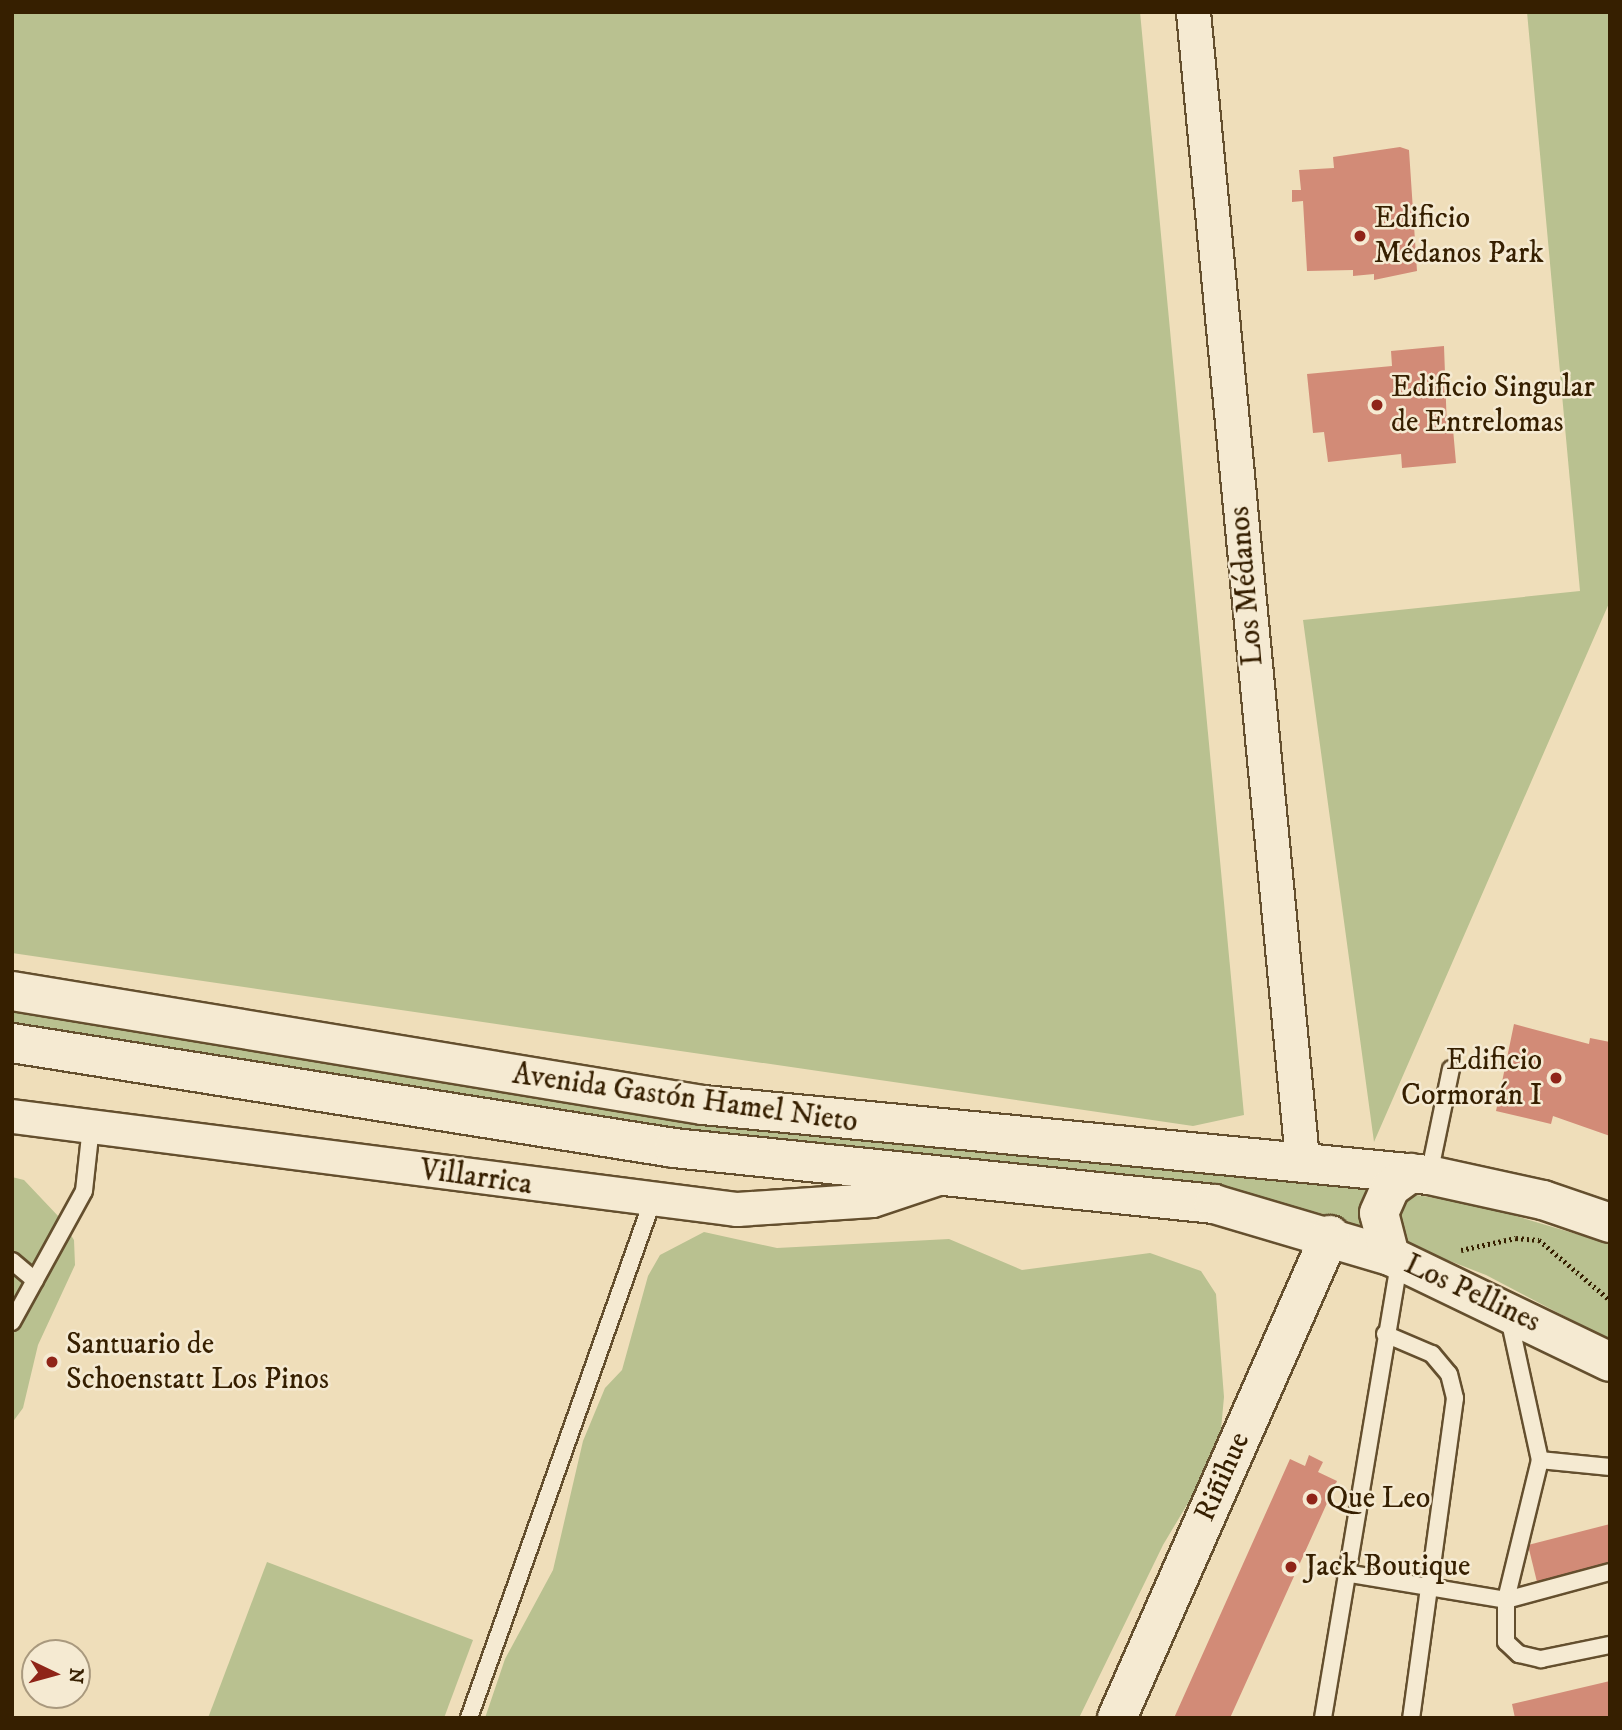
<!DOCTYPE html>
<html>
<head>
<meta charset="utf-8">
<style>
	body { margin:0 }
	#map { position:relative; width:1622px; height:1730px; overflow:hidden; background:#efdeba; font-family:"IM FELL DW Pica",serif }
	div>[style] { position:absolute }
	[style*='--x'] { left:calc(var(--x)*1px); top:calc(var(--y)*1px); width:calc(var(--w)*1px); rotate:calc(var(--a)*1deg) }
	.green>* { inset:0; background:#b9c190 }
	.building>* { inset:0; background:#d28b77 }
	.path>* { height:4.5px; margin-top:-2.25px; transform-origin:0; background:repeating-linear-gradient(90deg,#361f00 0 2px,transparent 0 5.5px) }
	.roads { filter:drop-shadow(2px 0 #644f2e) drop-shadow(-2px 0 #644f2e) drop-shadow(0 2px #644f2e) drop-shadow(0 -2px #644f2e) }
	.lane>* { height:16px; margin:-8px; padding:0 8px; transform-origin:8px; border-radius:8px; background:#f5ead2 }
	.street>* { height:33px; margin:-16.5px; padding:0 16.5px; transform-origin:16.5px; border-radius:16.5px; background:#f5ead2 }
	.secondary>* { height:38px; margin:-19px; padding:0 19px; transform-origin:19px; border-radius:19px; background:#f5ead2 }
	.dots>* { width:19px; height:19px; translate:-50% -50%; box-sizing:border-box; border:4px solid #f5ead2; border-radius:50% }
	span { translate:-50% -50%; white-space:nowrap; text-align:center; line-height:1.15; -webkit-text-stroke:5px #f5ead2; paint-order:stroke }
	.poi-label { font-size:30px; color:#361f00 }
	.left { translate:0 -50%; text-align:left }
	.right { translate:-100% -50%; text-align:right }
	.street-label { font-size:30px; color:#361f00 }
	.frame { position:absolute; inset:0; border:14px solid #361f00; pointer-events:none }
	.north { position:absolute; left:21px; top:1639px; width:70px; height:70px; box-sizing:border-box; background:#f5ead2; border:2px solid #a9997e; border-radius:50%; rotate:95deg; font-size:19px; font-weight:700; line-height:28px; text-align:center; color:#361f00 }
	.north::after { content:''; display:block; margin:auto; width:24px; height:32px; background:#8f2418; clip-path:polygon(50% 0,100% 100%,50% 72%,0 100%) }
</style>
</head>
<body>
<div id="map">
	<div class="green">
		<i style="clip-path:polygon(12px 12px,1140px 12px,1244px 1115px,1193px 1126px,12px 953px)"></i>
		<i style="clip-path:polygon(1527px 12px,1610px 12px,1610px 601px,1374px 1142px,1303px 620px,1580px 591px)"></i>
		<i style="clip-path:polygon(12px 1008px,648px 1113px,1354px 1185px,1479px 1205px,1610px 1244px,1610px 1340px,1486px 1275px,1339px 1218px,1253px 1196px,648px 1130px,12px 1025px)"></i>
		<i style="clip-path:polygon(12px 1177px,24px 1180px,59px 1217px,74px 1240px,75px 1265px,38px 1345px,23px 1408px,12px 1423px)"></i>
		<i style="clip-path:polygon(704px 1232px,777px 1248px,949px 1239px,1022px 1270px,1150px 1253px,1201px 1271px,1216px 1294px,1224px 1397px,1219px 1451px,1163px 1545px,1079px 1718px,485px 1718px,505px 1659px,553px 1570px,583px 1441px,605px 1388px,622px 1370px,648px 1276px,660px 1255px)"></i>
		<i style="clip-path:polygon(267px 1562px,473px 1640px,444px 1718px,208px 1718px)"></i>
	</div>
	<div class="building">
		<i style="clip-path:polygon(1400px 147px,1409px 150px,1417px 271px,1374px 280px,1374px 274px,1353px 276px,1353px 270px,1307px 271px,1303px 201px,1292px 202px,1292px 190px,1301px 190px,1299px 170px,1334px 168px,1333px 157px)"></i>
		<i style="clip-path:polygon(1444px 346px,1447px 430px,1453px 429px,1456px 463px,1402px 468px,1401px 454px,1328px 462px,1324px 432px,1313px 433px,1307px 374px,1392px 366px,1391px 351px)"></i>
		<i style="clip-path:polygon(1514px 1024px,1589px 1044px,1590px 1038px,1610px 1042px,1610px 1136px,1553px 1116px,1551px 1124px,1496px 1111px)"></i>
		<i style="clip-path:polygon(1309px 1455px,1323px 1462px,1318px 1472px,1337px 1481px,1230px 1718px,1174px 1718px,1290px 1459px,1305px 1466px)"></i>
		<i style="clip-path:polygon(1610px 1524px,1610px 1564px,1537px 1582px,1528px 1545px)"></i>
		<i style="clip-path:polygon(1610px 1681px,1610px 1718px,1515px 1718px,1512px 1704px)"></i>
	</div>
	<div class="path">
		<i style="--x:1461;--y:1250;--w:56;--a:-12.3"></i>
		<i style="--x:1516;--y:1238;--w:23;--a:5"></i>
		<i style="--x:1539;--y:1240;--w:93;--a:40.2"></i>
	</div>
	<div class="roads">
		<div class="lane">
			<i style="--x:1429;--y:1175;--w:108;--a:-78.3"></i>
			<i style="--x:12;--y:1261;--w:30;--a:40"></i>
			<i style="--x:1509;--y:1318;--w:145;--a:77.7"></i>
			<i style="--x:1540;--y:1460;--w:144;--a:103.7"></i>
			<i style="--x:1506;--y:1600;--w:42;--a:90"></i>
			<i style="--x:1506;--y:1642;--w:18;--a:43"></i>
			<i style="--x:1519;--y:1654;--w:23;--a:13"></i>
			<i style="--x:1541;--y:1659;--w:70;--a:-11.5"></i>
			<i style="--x:12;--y:1322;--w:149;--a:-61.2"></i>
			<i style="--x:84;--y:1191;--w:64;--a:-83.8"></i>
			<i style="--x:1385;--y:1334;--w:51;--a:23.1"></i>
			<i style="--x:1432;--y:1354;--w:26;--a:50"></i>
			<i style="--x:1449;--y:1374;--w:25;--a:76"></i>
			<i style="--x:1455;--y:1398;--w:323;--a:97.8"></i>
			<i style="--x:1540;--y:1460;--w:70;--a:5.7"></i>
			<i style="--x:1345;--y:1573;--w:163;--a:9.5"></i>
			<i style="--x:1506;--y:1600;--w:108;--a:-15.1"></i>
			<i style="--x:469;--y:1718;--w:547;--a:-70.47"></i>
			<i style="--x:1323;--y:1718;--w:464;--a:-80.5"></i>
		</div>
		<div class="street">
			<i style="--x:1193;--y:12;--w:1152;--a:84.57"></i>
			<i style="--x:12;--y:1116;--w:731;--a:7.31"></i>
			<i style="--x:737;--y:1209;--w:135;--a:-3.8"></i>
			<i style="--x:872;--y:1200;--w:70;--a:-18.4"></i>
		</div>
		<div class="secondary">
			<i style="--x:12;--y:991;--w:700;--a:9.37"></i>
			<i style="--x:703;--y:1105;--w:729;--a:5.51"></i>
			<i style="--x:1429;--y:1175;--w:117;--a:12.4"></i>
			<i style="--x:1543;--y:1200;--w:71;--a:18.9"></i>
			<i style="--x:12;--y:1043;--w:670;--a:9.01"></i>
			<i style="--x:674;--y:1148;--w:543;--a:5.92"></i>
			<i style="--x:1214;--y:1204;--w:184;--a:16.5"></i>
			<i style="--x:1390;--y:1256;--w:244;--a:25.7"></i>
			<i style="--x:1390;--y:1256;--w:44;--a:-104.3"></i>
			<i style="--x:1379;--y:1213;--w:27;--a:-66"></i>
			<i style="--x:1390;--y:1188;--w:26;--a:-36"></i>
			<i style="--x:1117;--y:1718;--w:528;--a:-66.2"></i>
		</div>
	</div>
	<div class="dots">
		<i style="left:1360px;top:236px;background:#8f2418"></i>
		<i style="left:1377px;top:405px;background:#8f2418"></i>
		<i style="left:1556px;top:1078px;background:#8f2418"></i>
		<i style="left:52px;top:1362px;background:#8f2418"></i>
		<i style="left:1312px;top:1499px;background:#8f2418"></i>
		<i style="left:1291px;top:1567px;background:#8f2418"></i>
	</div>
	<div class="poi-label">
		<span class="left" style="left:1374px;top:236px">Edificio<br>Médanos Park</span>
		<span class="left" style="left:1391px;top:405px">Edificio Singular<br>de Entrelomas</span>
		<span class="right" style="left:1542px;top:1078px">Edificio<br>Cormorán I</span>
		<span class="left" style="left:66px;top:1362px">Santuario de<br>Schoenstatt Los Pinos</span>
		<span class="left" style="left:1326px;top:1499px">Que Leo</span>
		<span class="left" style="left:1305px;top:1567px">Jack Boutique</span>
	</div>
	<div class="street-label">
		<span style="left:1247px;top:586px;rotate:-95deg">Los Médanos</span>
		<span style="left:685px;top:1099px;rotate:8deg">Avenida Gastón Hamel Nieto</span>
		<span style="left:476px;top:1178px;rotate:8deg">Villarrica</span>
		<span style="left:1472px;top:1294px;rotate:25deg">Los Pellines</span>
		<span style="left:1223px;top:1477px;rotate:-66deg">Riñihue</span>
	</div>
	<div class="frame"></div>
	<div class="north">N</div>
</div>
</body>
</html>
